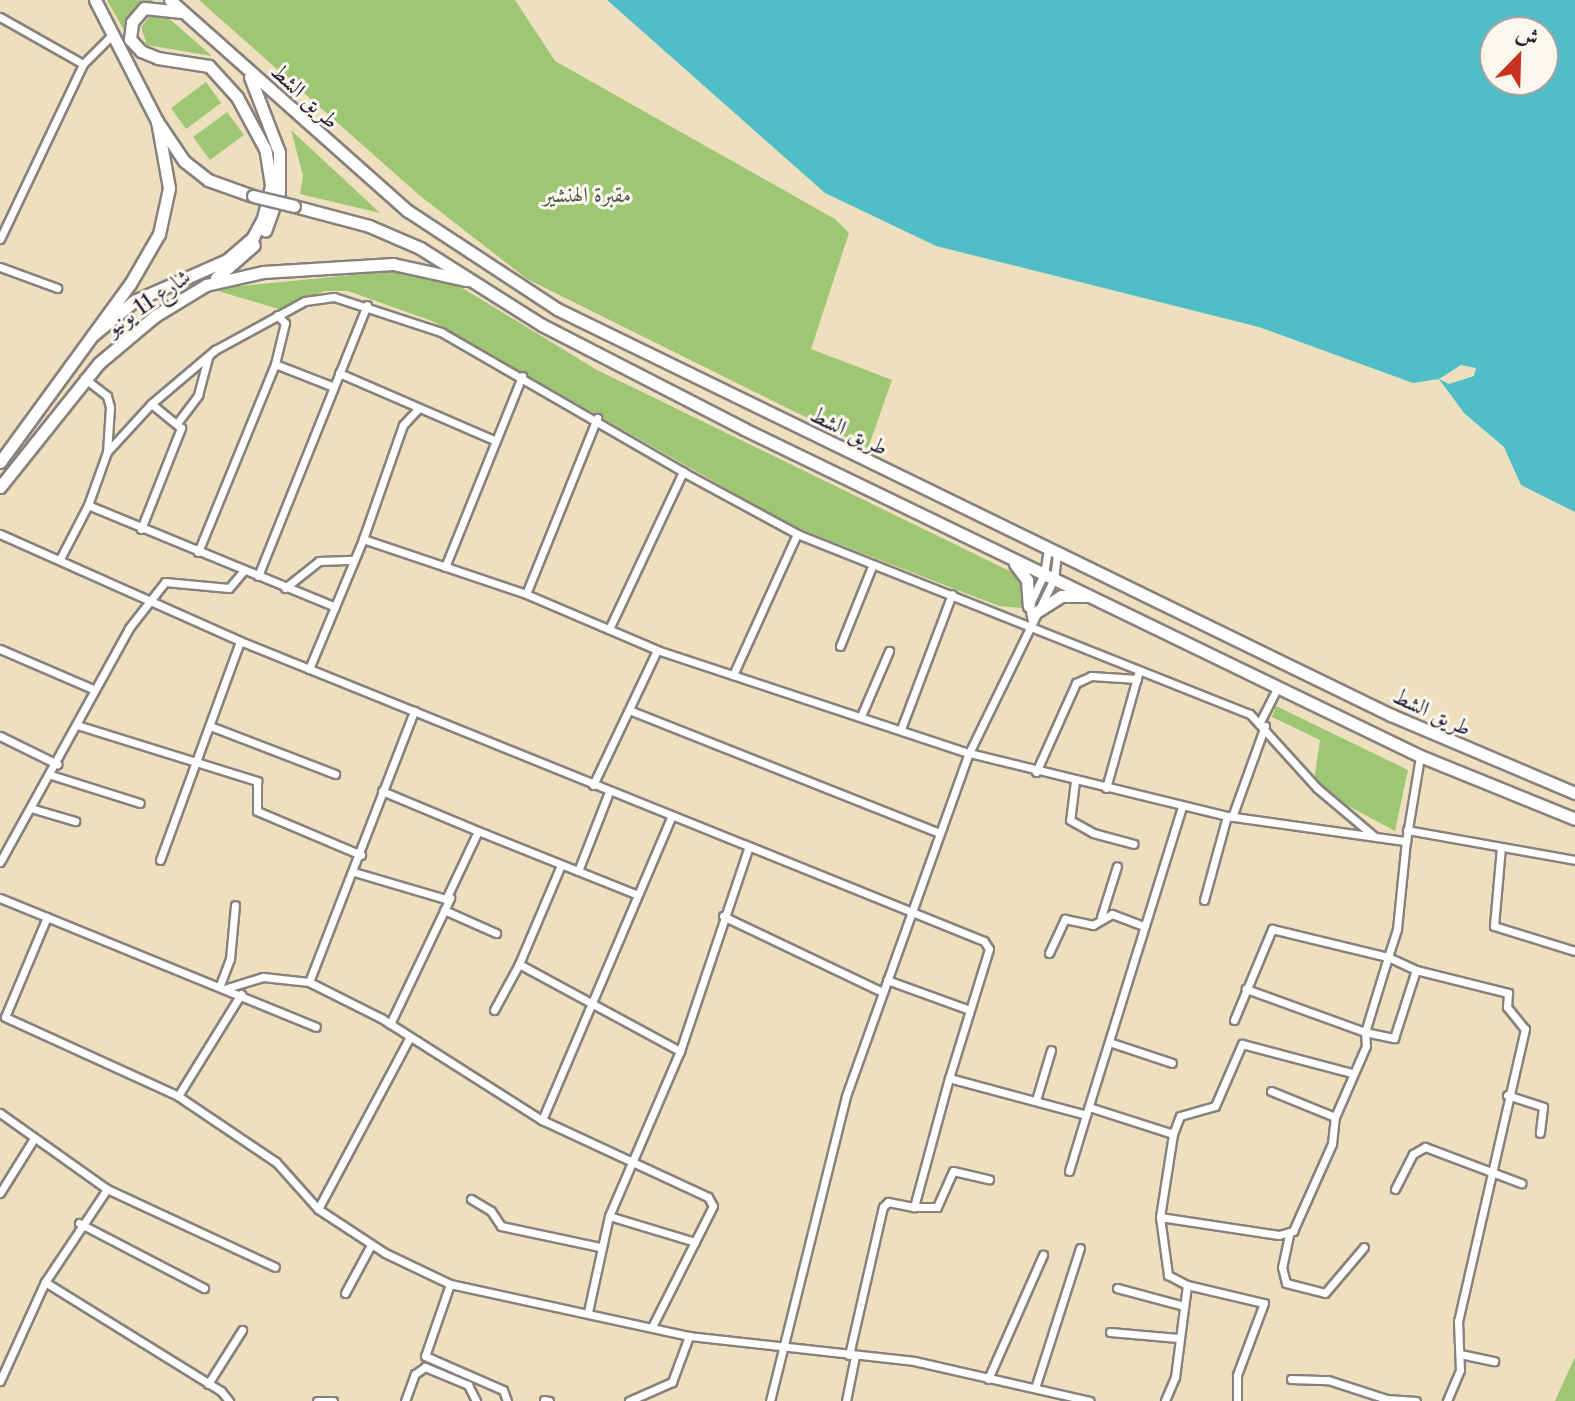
<!DOCTYPE html>
<html>
<head>
<meta charset="utf-8">
<style>
	body { margin:0 }
	#map { position:relative; width:1575px; height:1401px; overflow:hidden; background:#eee0bf; font-family:"Libre Caslon Text",Amiri,serif }
	div>[style] { position:absolute }
	[style*='--x'] { left:calc(var(--x)*1px); top:calc(var(--y)*1px); width:calc(var(--w)*1px); rotate:calc(var(--a)*1deg) }
	.green>* { inset:0; background:#9fc773 }
	.water>* { inset:0; background:#50bec6 }
	.pier>* { inset:0; background:#eee0bf }
	.roads { filter:drop-shadow(2px 0 #88817d) drop-shadow(-2px 0 #88817d) drop-shadow(0 2px #88817d) drop-shadow(0 -2px #88817d) }
	.minor>* { height:7px; margin:-3.5px; padding:0 3.5px; transform-origin:3.5px; border-radius:3.5px; background:#fff }
	.trunk>* { height:11px; margin:-5.5px; padding:0 5.5px; transform-origin:5.5px; border-radius:5.5px; background:#fff }
	.bridges { filter:drop-shadow(2px 0 #88817d) drop-shadow(-2px 0 #88817d) drop-shadow(0 2px #88817d) drop-shadow(0 -2px #88817d) }
	.trunk-bridge>* { height:11px; margin:-5.5px; padding:0 5.5px; transform-origin:5.5px; border-radius:5.5px; background:#fff }
	span { translate:-50% -50%; white-space:nowrap; text-align:center; line-height:1.15; -webkit-text-stroke:6px #fbf7ec; paint-order:stroke }
	.street-label { font-size:22px; color:#22223b }
	.park-label { font-size:22px; color:#4e5c4f }
	.north { position:absolute; left:1479px; top:16px; width:80px; height:80px; box-sizing:border-box; background:#fbf7ec; border:2px solid #a4a2a5; border-radius:50%; rotate:23deg; font-size:22px; font-weight:700; line-height:32px; text-align:center; color:#22223b }
	.north::after { content:''; display:block; margin:auto; width:28px; height:36px; background:#c8321e; clip-path:polygon(50% 0,100% 100%,50% 72%,0 100%) }
</style>
</head>
<body>
<div id="map">
	<div class="green">
		<i style="clip-path:polygon(107px 0,152px 0,153px 1px,132px 11px,125px 32px)"></i>
		<i style="clip-path:polygon(199px 0,515px 0,555px 61px,835px 219px,849px 233px,811px 349px,892px 380px,868px 448px,527px 279px,419px 195px)"></i>
		<i style="clip-path:polygon(153px 13px,165px 15px,212px 56px,147px 45px,141px 27px)"></i>
		<i style="clip-path:polygon(206px 82px,221px 103px,186px 129px,171px 108px)"></i>
		<i style="clip-path:polygon(227px 112px,244px 135px,210px 160px,193px 137px)"></i>
		<i style="clip-path:polygon(291px 130px,380px 213px,300px 194px,303px 176px)"></i>
		<i style="clip-path:polygon(392px 271px,454px 283px,597px 370px,1020px 576px,1022px 608px,999px 606px,794px 527px,432px 321px,348px 291px,325px 291px,279px 309px,211px 289px)"></i>
		<i style="clip-path:polygon(1276px 706px,1408px 770px,1395px 831px,1313px 787px,1320px 740px,1272px 717px)"></i>
		<i style="clip-path:polygon(1575px 1357px,1575px 1401px,1555px 1401px)"></i>
	</div>
	<div class="water">
		<i style="clip-path:polygon(evenodd,607px 0,1575px 0,1575px 512px,1521px 485px,1504px 447px,1464px 413px,1439px 379px,1413px 383px,1259px 327px,936px 246px,825px 193px,607px 0,1495px 32px,1543px 32px,1543px 80px,1495px 80px,1495px 32px)"></i>
	</div>
	<div class="pier">
		<i style="clip-path:polygon(1461px 365px,1476px 368px,1474px 376px,1449px 384px,1439px 379px)"></i>
	</div>
	<div class="roads">
		<div class="minor">
			<i style="--x:0;--y:17;--w:95;--a:29.5"></i>
			<i style="--x:83;--y:64;--w:40;--a:-45"></i>
			<i style="--x:0;--y:239;--w:194;--a:-64.6"></i>
			<i style="--x:0;--y:267;--w:61;--a:20.2"></i>
			<i style="--x:275;--y:364;--w:63;--a:21.3"></i>
			<i style="--x:339;--y:373;--w:171;--a:23.4"></i>
			<i style="--x:84;--y:378;--w:29;--a:38"></i>
			<i style="--x:107;--y:396;--w:11;--a:75"></i>
			<i style="--x:110;--y:407;--w:45;--a:93.8"></i>
			<i style="--x:107;--y:452;--w:56;--a:109.7"></i>
			<i style="--x:88;--y:505;--w:267;--a:22.4"></i>
			<i style="--x:178;--y:422;--w:34;--a:-53"></i>
			<i style="--x:198;--y:395;--w:39;--a:-75"></i>
			<i style="--x:107;--y:452;--w:65;--a:-47.5"></i>
			<i style="--x:151;--y:404;--w:84;--a:-40.2"></i>
			<i style="--x:215;--y:350;--w:102;--a:-28.6"></i>
			<i style="--x:305;--y:301;--w:29;--a:-8"></i>
			<i style="--x:334;--y:297;--w:113;--a:18.1"></i>
			<i style="--x:441;--y:332;--w:280;--a:30"></i>
			<i style="--x:141;--y:529;--w:109;--a:-68.4"></i>
			<i style="--x:181;--y:428;--w:38;--a:-141"></i>
			<i style="--x:0;--y:534;--w:263;--a:24"></i>
			<i style="--x:240;--y:641;--w:802;--a:21.96"></i>
			<i style="--x:984;--y:941;--w:9;--a:58"></i>
			<i style="--x:989;--y:949;--w:135;--a:107.2"></i>
			<i style="--x:949;--y:1078;--w:142;--a:15.1"></i>
			<i style="--x:1086;--y:1115;--w:324;--a:-72.7"></i>
			<i style="--x:363;--y:539;--w:121;--a:-70.7"></i>
			<i style="--x:403;--y:425;--w:23;--a:-47"></i>
			<i style="--x:198;--y:552;--w:203;--a:-67.7"></i>
			<i style="--x:275;--y:364;--w:42;--a:-76.3"></i>
			<i style="--x:285;--y:323;--w:11;--a:-135"></i>
			<i style="--x:60;--y:559;--w:61;--a:-62.6"></i>
			<i style="--x:445;--y:567;--w:206;--a:-68"></i>
			<i style="--x:258;--y:576;--w:292;--a:-68.1"></i>
			<i style="--x:285;--y:588;--w:43;--a:-38.5"></i>
			<i style="--x:319;--y:561;--w:35;--a:-2"></i>
			<i style="--x:526;--y:594;--w:190;--a:-68"></i>
			<i style="--x:1032;--y:621;--w:15;--a:-101"></i>
			<i style="--x:1029;--y:606;--w:35;--a:-65"></i>
			<i style="--x:1044;--y:574;--w:24;--a:-81"></i>
			<i style="--x:609;--y:629;--w:174;--a:-64.8"></i>
			<i style="--x:683;--y:472;--w:130;--a:28.5"></i>
			<i style="--x:797;--y:534;--w:487;--a:21.7"></i>
			<i style="--x:1250;--y:714;--w:100;--a:47.8"></i>
			<i style="--x:1317;--y:788;--w:75;--a:40.1"></i>
			<i style="--x:840;--y:646;--w:88;--a:-68.1"></i>
			<i style="--x:0;--y:649;--w:103;--a:23.3"></i>
			<i style="--x:309;--y:669;--w:141;--a:-67.4"></i>
			<i style="--x:363;--y:539;--w:172;--a:18.6"></i>
			<i style="--x:526;--y:594;--w:142;--a:23.1"></i>
			<i style="--x:657;--y:650;--w:329;--a:18.3"></i>
			<i style="--x:969;--y:753;--w:266;--a:13.7"></i>
			<i style="--x:1227;--y:816;--w:181;--a:8"></i>
			<i style="--x:1406;--y:841;--w:86;--a:-80.6"></i>
			<i style="--x:733;--y:675;--w:155;--a:-65.6"></i>
			<i style="--x:629;--y:710;--w:334;--a:21.6"></i>
			<i style="--x:861;--y:716;--w:71;--a:-66.7"></i>
			<i style="--x:1261;--y:720;--w:37;--a:-63"></i>
			<i style="--x:77;--y:725;--w:189;--a:17.3"></i>
			<i style="--x:257;--y:781;--w:30;--a:90"></i>
			<i style="--x:257;--y:811;--w:113;--a:22.9"></i>
			<i style="--x:210;--y:726;--w:134;--a:21"></i>
			<i style="--x:901;--y:729;--w:144;--a:-69.3"></i>
			<i style="--x:0;--y:736;--w:64;--a:26.2"></i>
			<i style="--x:1036;--y:772;--w:98;--a:-65.8"></i>
			<i style="--x:1076;--y:683;--w:17;--a:-25"></i>
			<i style="--x:1091;--y:676;--w:46;--a:3.7"></i>
			<i style="--x:51;--y:775;--w:93;--a:17.5"></i>
			<i style="--x:1075;--y:781;--w:39;--a:97"></i>
			<i style="--x:1070;--y:820;--w:26;--a:29"></i>
			<i style="--x:1093;--y:833;--w:42;--a:15"></i>
			<i style="--x:593;--y:785;--w:149;--a:-64.6"></i>
			<i style="--x:1106;--y:788;--w:118;--a:-74.3"></i>
			<i style="--x:382;--y:791;--w:104;--a:22.6"></i>
			<i style="--x:34;--y:809;--w:43;--a:16.3"></i>
			<i style="--x:1232;--y:817;--w:97;--a:-70.1"></i>
			<i style="--x:1407;--y:830;--w:171;--a:10.1"></i>
			<i style="--x:1501;--y:847;--w:79;--a:95.1"></i>
			<i style="--x:1494;--y:926;--w:85;--a:17.2"></i>
			<i style="--x:160;--y:860;--w:233;--a:-69.9"></i>
			<i style="--x:0;--y:862;--w:267;--a:-61.1"></i>
			<i style="--x:129;--y:628;--w:58;--a:-52"></i>
			<i style="--x:165;--y:582;--w:64;--a:5.4"></i>
			<i style="--x:229;--y:588;--w:23;--a:-50"></i>
			<i style="--x:561;--y:865;--w:108;--a:113"></i>
			<i style="--x:519;--y:964;--w:183;--a:28.4"></i>
			<i style="--x:578;--y:871;--w:85;--a:-68.6"></i>
			<i style="--x:354;--y:872;--w:96;--a:16.4"></i>
			<i style="--x:446;--y:899;--w:75;--a:-64.8"></i>
			<i style="--x:478;--y:831;--w:172;--a:21.8"></i>
			<i style="--x:0;--y:898;--w:341;--a:22.2"></i>
			<i style="--x:1204;--y:900;--w:87;--a:-74.7"></i>
			<i style="--x:444;--y:910;--w:57;--a:23.9"></i>
			<i style="--x:723;--y:916;--w:176;--a:25.5"></i>
			<i style="--x:47;--y:917;--w:108;--a:112.8"></i>
			<i style="--x:5;--y:1017;--w:190;--a:24.5"></i>
			<i style="--x:178;--y:1096;--w:118;--a:34"></i>
			<i style="--x:276;--y:1162;--w:63;--a:48.2"></i>
			<i style="--x:318;--y:1209;--w:80;--a:33.3"></i>
			<i style="--x:385;--y:1253;--w:72;--a:25.5"></i>
			<i style="--x:450;--y:1284;--w:245;--a:12.3"></i>
			<i style="--x:689;--y:1336;--w:226;--a:6.3"></i>
			<i style="--x:914;--y:1361;--w:180;--a:12.8"></i>
			<i style="--x:1101;--y:917;--w:53;--a:-72.6"></i>
			<i style="--x:1049;--y:953;--w:38;--a:-65"></i>
			<i style="--x:1065;--y:919;--w:29;--a:12"></i>
			<i style="--x:1093;--y:925;--w:22;--a:-30"></i>
			<i style="--x:1112;--y:914;--w:33;--a:21"></i>
			<i style="--x:1416;--y:970;--w:95;--a:14"></i>
			<i style="--x:1508;--y:993;--w:14;--a:94"></i>
			<i style="--x:1507;--y:1007;--w:28;--a:51"></i>
			<i style="--x:1525;--y:1029;--w:300;--a:102.9"></i>
			<i style="--x:1458;--y:1321;--w:49;--a:87.7"></i>
			<i style="--x:1460;--y:1370;--w:34;--a:113"></i>
			<i style="--x:887;--y:980;--w:85;--a:19.9"></i>
			<i style="--x:309;--y:982;--w:291;--a:-68.8"></i>
			<i style="--x:220;--y:985;--w:28;--a:-69"></i>
			<i style="--x:230;--y:959;--w:54;--a:-84.7"></i>
			<i style="--x:227;--y:988;--w:38;--a:-17"></i>
			<i style="--x:263;--y:977;--w:46;--a:6.2"></i>
			<i style="--x:309;--y:982;--w:80;--a:26.6"></i>
			<i style="--x:381;--y:1018;--w:191;--a:32.4"></i>
			<i style="--x:542;--y:1120;--w:183;--a:24.9"></i>
			<i style="--x:708;--y:1197;--w:10;--a:61"></i>
			<i style="--x:713;--y:1206;--w:133;--a:116.8"></i>
			<i style="--x:494;--y:1010;--w:52;--a:-61.5"></i>
			<i style="--x:1234;--y:1020;--w:99;--a:-67.3"></i>
			<i style="--x:1272;--y:929;--w:119;--a:13.6"></i>
			<i style="--x:1388;--y:957;--w:29;--a:-72"></i>
			<i style="--x:1397;--y:929;--w:88;--a:-84.2"></i>
			<i style="--x:390;--y:1024;--w:140;--a:-64.5"></i>
			<i style="--x:1112;--y:1043;--w:63;--a:18.4"></i>
			<i style="--x:949;--y:1078;--w:134;--a:105.2"></i>
			<i style="--x:914;--y:1207;--w:23;--a:0"></i>
			<i style="--x:937;--y:1207;--w:39;--a:-66"></i>
			<i style="--x:953;--y:1171;--w:37;--a:13"></i>
			<i style="--x:1271;--y:1091;--w:69;--a:22.1"></i>
			<i style="--x:1507;--y:1095;--w:38;--a:18"></i>
			<i style="--x:1543;--y:1107;--w:26;--a:97"></i>
			<i style="--x:178;--y:1096;--w:120;--a:-58.3"></i>
			<i style="--x:1036;--y:1100;--w:52;--a:-73.3"></i>
			<i style="--x:1089;--y:1107;--w:88;--a:17.8"></i>
			<i style="--x:1173;--y:1134;--w:84;--a:98.9"></i>
			<i style="--x:1160;--y:1217;--w:59;--a:82.1"></i>
			<i style="--x:1168;--y:1275;--w:21;--a:28"></i>
			<i style="--x:1187;--y:1285;--w:93;--a:97.4"></i>
			<i style="--x:1175;--y:1377;--w:26;--a:113"></i>
			<i style="--x:0;--y:1113;--w:131;--a:35.4"></i>
			<i style="--x:107;--y:1189;--w:185;--a:24.9"></i>
			<i style="--x:542;--y:1120;--w:328;--a:-66.9"></i>
			<i style="--x:1173;--y:1134;--w:19;--a:-69"></i>
			<i style="--x:1180;--y:1116;--w:36;--a:-16"></i>
			<i style="--x:1215;--y:1106;--w:68;--a:-66.5"></i>
			<i style="--x:1242;--y:1044;--w:114;--a:14.8"></i>
			<i style="--x:1069;--y:1171;--w:59;--a:-73.1"></i>
			<i style="--x:1395;--y:1189;--w:39;--a:-63"></i>
			<i style="--x:1413;--y:1154;--w:14;--a:-30"></i>
			<i style="--x:1425;--y:1147;--w:103;--a:20.6"></i>
			<i style="--x:0;--y:1193;--w:62;--a:-58.1"></i>
			<i style="--x:471;--y:1199;--w:23;--a:31"></i>
			<i style="--x:491;--y:1211;--w:18;--a:56"></i>
			<i style="--x:501;--y:1226;--w:101;--a:12"></i>
			<i style="--x:318;--y:1209;--w:195;--a:-61.9"></i>
			<i style="--x:609;--y:1216;--w:90;--a:16.8"></i>
			<i style="--x:1160;--y:1217;--w:120;--a:8.6"></i>
			<i style="--x:1279;--y:1235;--w:15;--a:-16"></i>
			<i style="--x:1293;--y:1231;--w:95;--a:-65.9"></i>
			<i style="--x:1332;--y:1144;--w:27;--a:-84"></i>
			<i style="--x:1335;--y:1117;--w:77;--a:-66.4"></i>
			<i style="--x:1366;--y:1046;--w:14;--a:-94"></i>
			<i style="--x:1365;--y:1032;--w:30;--a:12"></i>
			<i style="--x:1394;--y:1038;--w:71;--a:-72.1"></i>
			<i style="--x:1416;--y:970;--w:31;--a:-155"></i>
			<i style="--x:1388;--y:957;--w:78;--a:107"></i>
			<i style="--x:1365;--y:1032;--w:127;--a:-160.1"></i>
			<i style="--x:79;--y:1223;--w:141;--a:27.5"></i>
			<i style="--x:1289;--y:1235;--w:33;--a:102"></i>
			<i style="--x:1282;--y:1267;--w:16;--a:76"></i>
			<i style="--x:1286;--y:1283;--w:40;--a:14.4"></i>
			<i style="--x:1325;--y:1293;--w:60;--a:-49.7"></i>
			<i style="--x:45;--y:1282;--w:207;--a:31.8"></i>
			<i style="--x:221;--y:1391;--w:13;--a:51"></i>
			<i style="--x:450;--y:1284;--w:76;--a:109.1"></i>
			<i style="--x:425;--y:1356;--w:85;--a:23.6"></i>
			<i style="--x:503;--y:1390;--w:12;--a:70"></i>
			<i style="--x:1187;--y:1285;--w:79;--a:13.2"></i>
			<i style="--x:1264;--y:1303;--w:77;--a:110.6"></i>
			<i style="--x:1237;--y:1375;--w:26;--a:90"></i>
			<i style="--x:1117;--y:1288;--w:69;--a:15"></i>
			<i style="--x:345;--y:1293;--w:55;--a:-61.6"></i>
			<i style="--x:588;--y:1312;--w:98;--a:-77.7"></i>
			<i style="--x:609;--y:1216;--w:180;--a:-66.7"></i>
			<i style="--x:680;--y:1051;--w:213;--a:-71.4"></i>
			<i style="--x:1110;--y:1332;--w:68;--a:5"></i>
			<i style="--x:1460;--y:1354;--w:35;--a:12"></i>
			<i style="--x:849;--y:1355;--w:152;--a:-77.1"></i>
			<i style="--x:883;--y:1207;--w:7;--a:-45"></i>
			<i style="--x:888;--y:1202;--w:26;--a:11"></i>
			<i style="--x:988;--y:1379;--w:136;--a:-66.1"></i>
			<i style="--x:1291;--y:1379;--w:37;--a:2"></i>
			<i style="--x:1328;--y:1380;--w:62;--a:17.9"></i>
			<i style="--x:1387;--y:1399;--w:29;--a:4"></i>
			<i style="--x:0;--y:1381;--w:109;--a:-65.6"></i>
			<i style="--x:45;--y:1282;--w:112;--a:-56.3"></i>
			<i style="--x:208;--y:1384;--w:64;--a:-57.8"></i>
			<i style="--x:1035;--y:1388;--w:147;--a:-72.2"></i>
			<i style="--x:544;--y:1400;--w:5;--a:11"></i>
			<i style="--x:317;--y:1401;--w:16;--a:0"></i>
			<i style="--x:405;--y:1401;--w:29;--a:-70"></i>
			<i style="--x:415;--y:1374;--w:12;--a:-35"></i>
			<i style="--x:425;--y:1367;--w:47;--a:22.7"></i>
			<i style="--x:468;--y:1385;--w:18;--a:63"></i>
			<i style="--x:629;--y:1401;--w:47;--a:-23.8"></i>
			<i style="--x:672;--y:1382;--w:49;--a:-69.7"></i>
			<i style="--x:770;--y:1401;--w:314;--a:-76"></i>
			<i style="--x:846;--y:1096;--w:364;--a:-70.3"></i>
			<i style="--x:969;--y:753;--w:194;--a:-64"></i>
			<i style="--x:1054;--y:579;--w:25;--a:-83"></i>
			<i style="--x:846;--y:1401;--w:46;--a:-78.7"></i>
		</div>
		<div class="trunk">
			<i style="--x:95;--y:0;--w:136;--a:62.9"></i>
			<i style="--x:157;--y:121;--w:48;--a:56"></i>
			<i style="--x:184;--y:161;--w:31;--a:38"></i>
			<i style="--x:208;--y:180;--w:48;--a:19.6"></i>
			<i style="--x:170;--y:0;--w:318;--a:41.6"></i>
			<i style="--x:408;--y:211;--w:178;--a:33.3"></i>
			<i style="--x:557;--y:309;--w:928;--a:25.96"></i>
			<i style="--x:1391;--y:715;--w:200;--a:23"></i>
			<i style="--x:250;--y:77;--w:80;--a:68.9"></i>
			<i style="--x:279;--y:152;--w:40;--a:90"></i>
			<i style="--x:279;--y:192;--w:41;--a:109.7"></i>
			<i style="--x:294;--y:206;--w:78;--a:14.9"></i>
			<i style="--x:369;--y:226;--w:56;--a:23.3"></i>
			<i style="--x:420;--y:248;--w:144;--a:32.3"></i>
			<i style="--x:542;--y:325;--w:227;--a:27.2"></i>
			<i style="--x:744;--y:429;--w:751;--a:25.81"></i>
			<i style="--x:1420;--y:756;--w:167;--a:22.1"></i>
			<i style="--x:216;--y:278;--w:50;--a:-41"></i>
			<i style="--x:93;--y:335;--w:53;--a:-39.7"></i>
			<i style="--x:134;--y:301;--w:102;--a:-23.8"></i>
			<i style="--x:227;--y:260;--w:35;--a:-41"></i>
			<i style="--x:253;--y:237;--w:21;--a:-62"></i>
			<i style="--x:263;--y:218;--w:34;--a:-76"></i>
			<i style="--x:271;--y:185;--w:36;--a:-99"></i>
			<i style="--x:265;--y:149;--w:59;--a:-118.3"></i>
			<i style="--x:237;--y:97;--w:42;--a:-132.1"></i>
			<i style="--x:209;--y:66;--w:52;--a:-171.1"></i>
			<i style="--x:158;--y:58;--w:18;--a:-158"></i>
			<i style="--x:141;--y:51;--w:16;--a:-133"></i>
			<i style="--x:130;--y:39;--w:17;--a:-83"></i>
			<i style="--x:132;--y:22;--w:18;--a:-49"></i>
			<i style="--x:144;--y:8;--w:38;--a:6"></i>
			<i style="--x:0;--y:462;--w:220;--a:-53.9"></i>
			<i style="--x:130;--y:284;--w:58;--a:-59.9"></i>
			<i style="--x:159;--y:234;--w:47;--a:-77.7"></i>
			<i style="--x:169;--y:188;--w:68;--a:-100.2"></i>
			<i style="--x:0;--y:487;--w:159;--a:-51.4"></i>
			<i style="--x:99;--y:363;--w:73;--a:-40"></i>
			<i style="--x:155;--y:316;--w:60;--a:-31.3"></i>
			<i style="--x:206;--y:285;--w:58;--a:-12.8"></i>
			<i style="--x:263;--y:272;--w:130;--a:-3.5"></i>
			<i style="--x:393;--y:264;--w:75;--a:12.4"></i>
			<i style="--x:1015;--y:564;--w:20;--a:53"></i>
			<i style="--x:1027;--y:580;--w:26;--a:86"></i>
			<i style="--x:1038;--y:611;--w:27;--a:-33"></i>
			<i style="--x:1061;--y:596;--w:24;--a:0"></i>
		</div>
	</div>
	<div class="bridges">
		<div class="trunk-bridge">
			<i style="--x:253;--y:196;--w:42;--a:13.7"></i>
		</div>
	</div>
	<div class="street-label">
		<span style="left:305px;top:96px;rotate:43deg">طريق الشط</span>
		<span style="left:148px;top:302px;rotate:-35deg">شارع 11 يونيو</span>
		<span style="left:849px;top:431px;rotate:26deg">طريق الشط</span>
		<span style="left:1432px;top:712px;rotate:25deg">طريق الشط</span>
	</div>
	<div class="park-label">
		<span style="left:587px;top:195px">مقبرة الهنشير</span>
	</div>
	<div class="north">ش</div>
</div>
</body>
</html>
